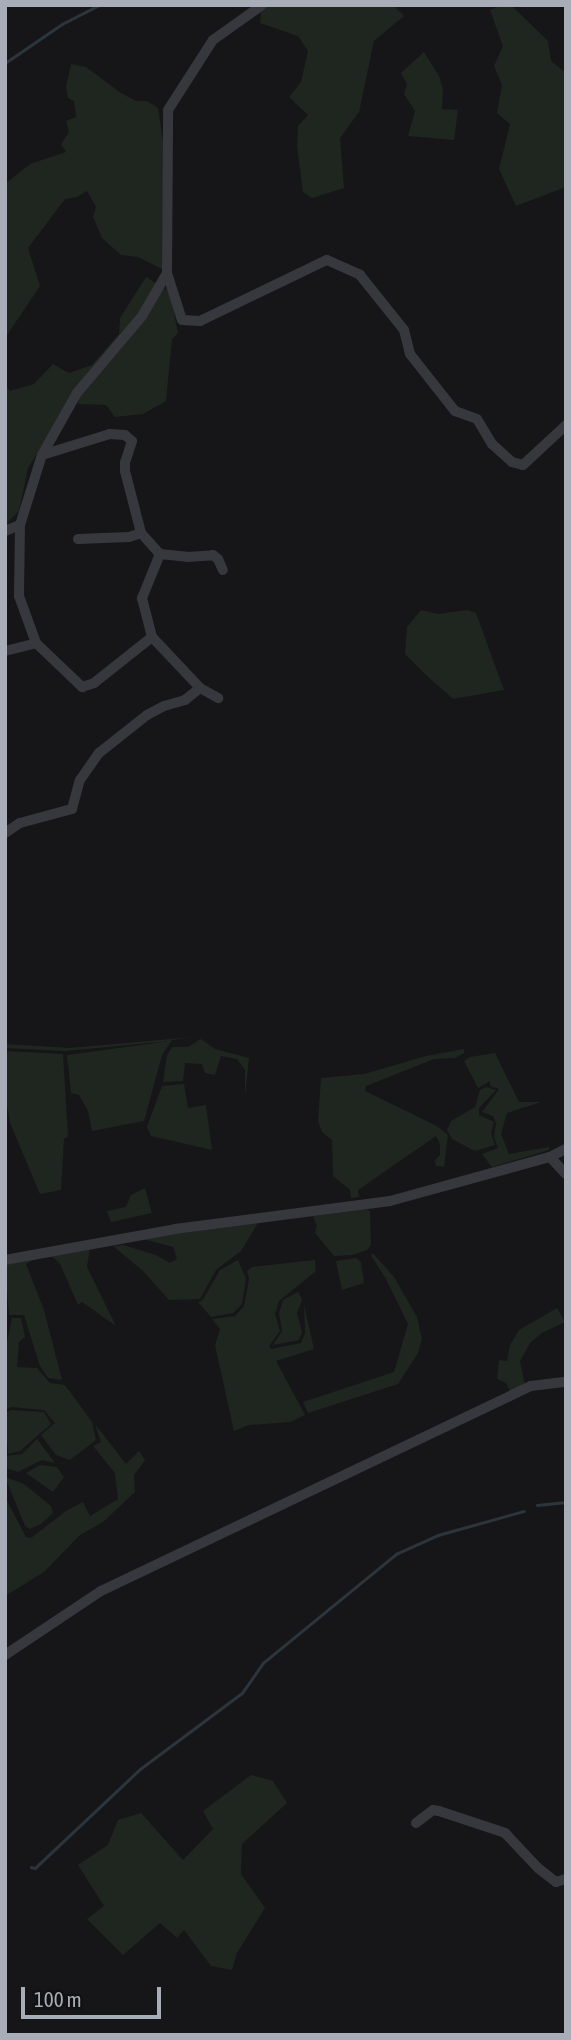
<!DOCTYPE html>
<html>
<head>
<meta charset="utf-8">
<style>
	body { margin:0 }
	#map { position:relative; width:571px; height:2040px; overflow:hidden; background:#161618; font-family:"Asap Condensed",sans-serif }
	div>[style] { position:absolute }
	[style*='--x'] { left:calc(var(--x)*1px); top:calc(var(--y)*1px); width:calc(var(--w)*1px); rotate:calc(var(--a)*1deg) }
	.green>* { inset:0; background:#1e261f }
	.stream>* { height:2.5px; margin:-1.25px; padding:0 1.25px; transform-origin:1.25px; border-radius:1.25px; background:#2c353c }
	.street>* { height:10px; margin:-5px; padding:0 5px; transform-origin:5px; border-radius:5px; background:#37383d }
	span { translate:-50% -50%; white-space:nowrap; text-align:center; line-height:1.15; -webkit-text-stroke:7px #111113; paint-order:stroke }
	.frame { position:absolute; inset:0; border:7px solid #a8adb8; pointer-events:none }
	.scale { position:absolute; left:21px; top:1987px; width:140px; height:32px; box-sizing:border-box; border:4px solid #a8adb8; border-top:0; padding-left:9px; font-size:21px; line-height:24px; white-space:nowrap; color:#a8adb8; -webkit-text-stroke:5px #111113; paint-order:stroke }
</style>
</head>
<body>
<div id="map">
	<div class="green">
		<i style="clip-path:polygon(269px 5px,393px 5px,404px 16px,374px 41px,359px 112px,340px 138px,344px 188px,312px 198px,303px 192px,297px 147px,298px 126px,308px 115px,289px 97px,301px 82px,308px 51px,298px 36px,260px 23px,261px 12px)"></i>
		<i style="clip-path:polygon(501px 5px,511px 5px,548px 41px,551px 61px,566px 73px,566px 187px,516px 206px,499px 169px,510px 124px,497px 113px,502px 85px,494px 66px,503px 46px,490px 10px)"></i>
		<i style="clip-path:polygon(424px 52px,439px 76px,443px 89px,442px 109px,458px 110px,454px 140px,408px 136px,415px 111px,404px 94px,407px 84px,401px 73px)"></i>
		<i style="clip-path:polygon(71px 64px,86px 67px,121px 93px,136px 101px,147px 101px,158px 108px,164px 148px,162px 269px,138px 257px,121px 255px,102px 238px,93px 217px,96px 207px,87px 191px,77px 197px,65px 199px,28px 248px,40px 286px,5px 338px,5px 184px,30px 164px,66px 152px,61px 144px,69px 132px,66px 121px,76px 117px,74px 101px,68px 98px,66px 87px)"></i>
		<i style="clip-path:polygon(146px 277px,170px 292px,178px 333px,172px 339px,166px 401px,143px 414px,115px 417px,106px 405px,78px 404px,81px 383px,28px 468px,19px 511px,5px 525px,5px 385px,10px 391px,34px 384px,53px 364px,69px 373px,92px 365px,119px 334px,120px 318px)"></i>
		<i style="clip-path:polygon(421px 610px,438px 614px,467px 610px,476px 613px,504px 690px,453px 699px,425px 674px,405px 654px,407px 627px)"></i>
		<i style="clip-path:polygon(193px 1037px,172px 1040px,162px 1055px,144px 1121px,92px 1131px,88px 1111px,79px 1095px,71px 1093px,67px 1055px,170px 1041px,65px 1051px,5px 1048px,5px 1044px,70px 1048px)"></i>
		<i style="clip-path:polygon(201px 1039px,215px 1049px,249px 1058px,245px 1097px,245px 1070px,237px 1059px,221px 1056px,215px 1075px,205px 1073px,202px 1064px,185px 1063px,183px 1081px,163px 1082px,167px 1055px,172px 1047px,188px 1047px)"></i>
		<i style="clip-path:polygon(464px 1049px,464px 1053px,455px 1058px,434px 1059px,366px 1086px,365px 1091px,437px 1126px,448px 1135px,444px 1167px,436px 1166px,435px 1160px,440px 1155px,440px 1144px,436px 1136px,358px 1190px,359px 1197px,351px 1198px,350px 1190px,333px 1176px,332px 1140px,322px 1132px,318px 1121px,321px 1078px,364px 1074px,426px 1056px)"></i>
		<i style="clip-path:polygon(5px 1051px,63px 1054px,68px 1136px,64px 1139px,61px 1190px,40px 1194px,10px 1123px,5px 1093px)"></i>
		<i style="clip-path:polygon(495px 1053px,519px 1102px,541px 1102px,507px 1113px,501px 1134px,509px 1154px,549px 1147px,549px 1150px,492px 1167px,482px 1154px,498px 1148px,494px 1137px,496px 1123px,493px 1116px,482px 1112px,499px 1089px,490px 1086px,490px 1081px,478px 1088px,464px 1061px,470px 1057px)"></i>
		<i style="clip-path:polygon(184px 1084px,188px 1108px,206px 1105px,212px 1150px,151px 1136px,147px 1127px,162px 1086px)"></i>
		<i style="clip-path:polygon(486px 1087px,496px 1090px,479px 1108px,479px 1115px,494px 1122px,491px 1133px,495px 1145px,475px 1151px,452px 1139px,447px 1130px,451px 1121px,475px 1107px,480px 1090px)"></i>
		<i style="clip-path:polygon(145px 1188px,152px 1213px,111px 1222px,107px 1211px,126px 1207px,131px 1195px)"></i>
		<i style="clip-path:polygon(366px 1209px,370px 1211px,371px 1245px,367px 1250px,352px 1255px,334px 1256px,315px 1233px,317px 1226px,313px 1216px)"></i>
		<i style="clip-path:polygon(258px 1223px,241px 1251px,216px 1270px,200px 1299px,169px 1300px,143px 1271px,113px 1246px,123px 1245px,156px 1255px,170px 1263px,177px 1259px,173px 1247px,147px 1240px,131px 1240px)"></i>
		<i style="clip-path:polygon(90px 1247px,87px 1267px,116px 1326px,82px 1302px,78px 1305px,60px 1264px,53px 1257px,39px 1258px)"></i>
		<i style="clip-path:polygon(373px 1253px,394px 1277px,417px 1317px,422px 1339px,418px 1353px,398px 1384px,308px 1413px,303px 1402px,394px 1372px,408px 1324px,385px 1277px,371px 1256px)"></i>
		<i style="clip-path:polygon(356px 1258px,361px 1262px,364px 1283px,342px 1290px,336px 1261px)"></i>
		<i style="clip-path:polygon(33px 1260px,26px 1264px,44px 1310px,62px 1380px,48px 1378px,40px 1366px,24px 1315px,9px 1315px,5px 1265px)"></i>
		<i style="clip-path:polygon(238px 1260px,246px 1279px,242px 1304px,233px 1313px,211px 1317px,198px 1302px,202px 1301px,220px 1270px)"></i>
		<i style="clip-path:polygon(315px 1260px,316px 1271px,279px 1301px,275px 1314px,280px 1331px,269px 1346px,271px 1349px,301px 1343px,305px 1333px,304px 1304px,314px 1349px,276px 1361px,305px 1415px,290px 1422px,249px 1425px,234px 1431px,215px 1345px,220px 1329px,212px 1319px,235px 1316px,244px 1306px,249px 1279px,247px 1271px,252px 1267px)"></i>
		<i style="clip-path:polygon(298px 1292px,302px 1300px,297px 1313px,302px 1332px,299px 1340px,273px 1345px,282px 1331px,279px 1313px,283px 1300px)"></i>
		<i style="clip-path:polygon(557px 1308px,565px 1322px,542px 1333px,530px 1343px,520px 1361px,525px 1386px,511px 1393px,506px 1383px,497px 1379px,499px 1360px,507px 1361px,510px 1345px,519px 1330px)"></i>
		<i style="clip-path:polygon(12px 1318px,21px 1318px,25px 1337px,19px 1342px,17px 1367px,37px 1368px,50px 1383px,65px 1385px,92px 1422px,96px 1440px,70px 1460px,56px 1455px,41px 1435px,55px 1423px,44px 1410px,11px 1407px,5px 1410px,5px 1352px)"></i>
		<i style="clip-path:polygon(11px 1410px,44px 1412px,51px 1424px,20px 1451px,8px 1454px,5px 1413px)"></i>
		<i style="clip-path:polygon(95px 1424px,126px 1464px,139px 1451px,145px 1460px,134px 1475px,135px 1492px,103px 1522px,80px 1535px,44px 1572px,5px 1596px,5px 1497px,26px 1537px,31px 1538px,66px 1511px,83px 1502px,90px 1516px,118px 1499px,115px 1473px,93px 1446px,101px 1442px)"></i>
		<i style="clip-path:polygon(37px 1439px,55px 1463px,42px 1460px,18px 1472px,5px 1468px,5px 1456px,22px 1454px)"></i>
		<i style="clip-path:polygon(40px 1465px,57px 1467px,64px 1477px,53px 1492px,26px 1473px)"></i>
		<i style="clip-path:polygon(5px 1477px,24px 1484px,51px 1506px,53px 1513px,41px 1524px,30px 1529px,25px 1526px)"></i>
		<i style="clip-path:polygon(251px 1775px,273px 1781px,287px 1803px,242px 1844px,241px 1874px,265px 1908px,237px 1953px,232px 1970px,211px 1966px,184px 1930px,177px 1938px,160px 1923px,123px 1955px,87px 1919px,104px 1906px,78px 1865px,108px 1845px,118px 1820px,141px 1813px,183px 1860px,213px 1829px,203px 1811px)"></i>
	</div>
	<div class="stream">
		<i style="--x:5;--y:63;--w:69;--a:-34.4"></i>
		<i style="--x:62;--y:24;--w:42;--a:-27.2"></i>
		<i style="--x:537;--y:1505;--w:29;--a:-6"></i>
		<i style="--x:31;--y:1867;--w:4;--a:14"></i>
		<i style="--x:35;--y:1868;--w:144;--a:-43.3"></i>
		<i style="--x:140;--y:1769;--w:127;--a:-36.7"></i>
		<i style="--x:242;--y:1693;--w:37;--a:-55"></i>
		<i style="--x:263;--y:1663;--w:172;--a:-39.3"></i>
		<i style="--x:396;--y:1554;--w:46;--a:-24.3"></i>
		<i style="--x:438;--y:1535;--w:89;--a:-15.6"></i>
	</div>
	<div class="street">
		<i style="--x:167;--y:273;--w:163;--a:-89.6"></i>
		<i style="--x:168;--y:110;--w:83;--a:-57.3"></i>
		<i style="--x:213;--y:40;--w:60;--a:-35.5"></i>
		<i style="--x:42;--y:455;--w:71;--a:-17.2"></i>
		<i style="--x:110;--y:434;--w:15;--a:4"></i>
		<i style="--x:125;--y:435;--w:9;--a:41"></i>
		<i style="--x:132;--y:441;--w:22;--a:108"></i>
		<i style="--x:125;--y:462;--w:9;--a:90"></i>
		<i style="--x:125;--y:471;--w:64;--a:75.5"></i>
		<i style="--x:141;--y:533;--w:28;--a:48"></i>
		<i style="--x:160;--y:554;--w:48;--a:112.2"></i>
		<i style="--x:142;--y:598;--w:40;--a:75.6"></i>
		<i style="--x:152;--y:637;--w:70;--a:46.7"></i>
		<i style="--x:200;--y:688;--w:21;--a:29"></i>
		<i style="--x:20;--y:525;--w:71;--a:90.8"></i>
		<i style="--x:19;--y:596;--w:50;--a:70.1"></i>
		<i style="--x:5;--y:531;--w:16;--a:-22"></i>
		<i style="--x:20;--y:525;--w:73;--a:-72.6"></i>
		<i style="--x:42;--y:455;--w:71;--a:-60.6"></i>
		<i style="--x:77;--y:393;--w:101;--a:-49.8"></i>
		<i style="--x:142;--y:316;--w:50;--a:-59.8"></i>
		<i style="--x:167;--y:273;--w:49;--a:72.3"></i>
		<i style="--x:182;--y:320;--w:18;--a:3"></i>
		<i style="--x:200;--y:321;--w:141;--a:-25.7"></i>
		<i style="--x:327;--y:260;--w:36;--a:24"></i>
		<i style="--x:360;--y:275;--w:70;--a:51.3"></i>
		<i style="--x:404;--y:330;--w:25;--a:76"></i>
		<i style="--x:410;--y:354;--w:73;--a:51.7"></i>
		<i style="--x:455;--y:411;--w:23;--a:20"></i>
		<i style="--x:477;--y:419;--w:29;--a:59"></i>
		<i style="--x:492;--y:444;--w:27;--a:42"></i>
		<i style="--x:512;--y:462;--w:11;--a:15"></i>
		<i style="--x:523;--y:465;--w:59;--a:-42.9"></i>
		<i style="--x:78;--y:539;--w:51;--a:-2.2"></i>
		<i style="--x:129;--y:537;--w:13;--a:-18"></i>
		<i style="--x:160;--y:554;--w:27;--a:6"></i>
		<i style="--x:187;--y:557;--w:26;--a:-4"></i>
		<i style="--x:213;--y:555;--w:6;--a:39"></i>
		<i style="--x:218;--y:559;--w:12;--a:66"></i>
		<i style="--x:5;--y:651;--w:32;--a:-14"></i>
		<i style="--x:36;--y:643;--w:64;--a:43.7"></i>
		<i style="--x:82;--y:687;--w:13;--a:-18"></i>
		<i style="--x:94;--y:683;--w:74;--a:-38.4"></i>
		<i style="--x:5;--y:833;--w:18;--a:-34"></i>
		<i style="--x:20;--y:823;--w:54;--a:-15.1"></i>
		<i style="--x:72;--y:809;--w:30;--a:-75"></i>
		<i style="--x:80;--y:780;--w:33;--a:-55"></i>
		<i style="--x:99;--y:753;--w:61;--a:-38.4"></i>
		<i style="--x:147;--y:715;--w:19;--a:-28"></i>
		<i style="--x:164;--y:706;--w:22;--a:-16"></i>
		<i style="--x:185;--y:700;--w:19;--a:-39"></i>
		<i style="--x:550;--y:1157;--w:23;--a:47"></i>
		<i style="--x:5;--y:1260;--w:173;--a:-10.3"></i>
		<i style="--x:175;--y:1229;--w:217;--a:-7.4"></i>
		<i style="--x:390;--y:1201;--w:166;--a:-15.4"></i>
		<i style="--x:550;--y:1157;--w:18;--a:-27"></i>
		<i style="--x:5;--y:1655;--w:115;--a:-33.7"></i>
		<i style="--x:101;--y:1591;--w:476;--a:-25.5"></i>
		<i style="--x:531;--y:1386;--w:35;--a:-7"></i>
		<i style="--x:416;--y:1823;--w:21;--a:-37"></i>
		<i style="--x:433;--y:1810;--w:6;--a:9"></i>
		<i style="--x:439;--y:1811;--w:70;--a:18.4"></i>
		<i style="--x:505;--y:1833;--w:48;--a:46.7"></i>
		<i style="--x:538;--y:1868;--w:23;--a:38"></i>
		<i style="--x:556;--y:1882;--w:10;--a:-17"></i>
	</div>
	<div class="frame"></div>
	<div class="scale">100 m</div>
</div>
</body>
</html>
